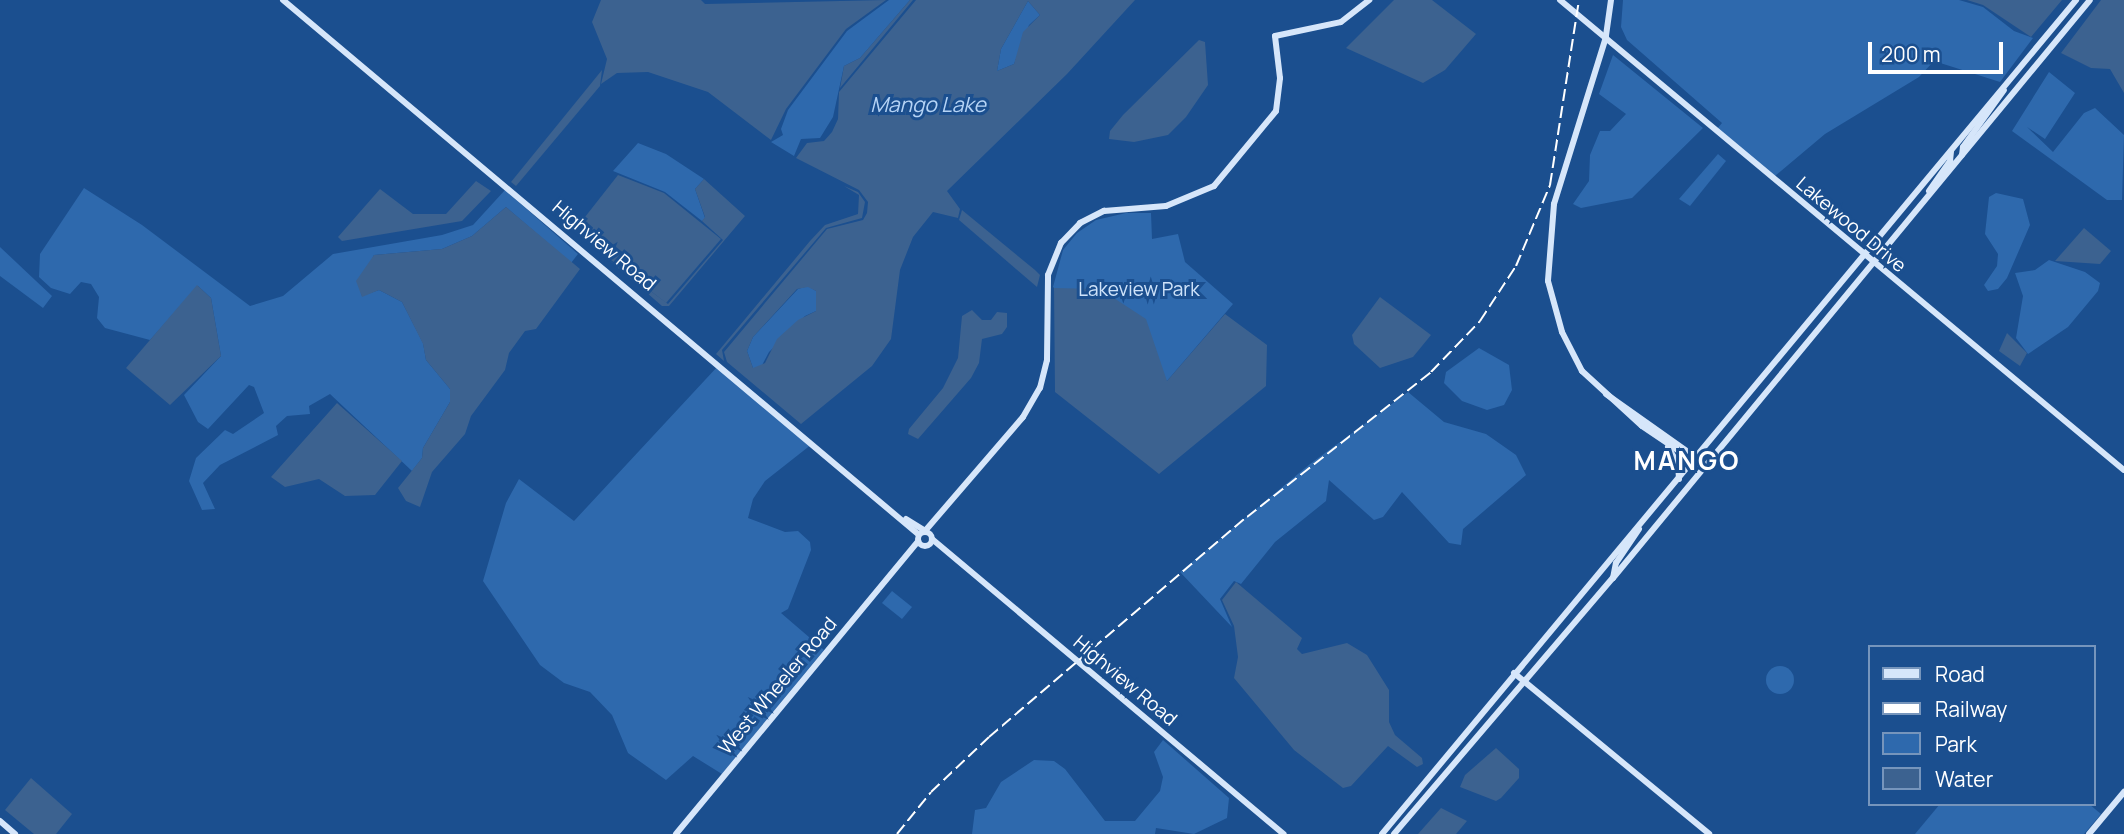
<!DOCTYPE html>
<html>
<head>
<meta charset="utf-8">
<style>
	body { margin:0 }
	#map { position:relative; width:2124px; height:834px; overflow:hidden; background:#1b4f8f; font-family:Manrope,sans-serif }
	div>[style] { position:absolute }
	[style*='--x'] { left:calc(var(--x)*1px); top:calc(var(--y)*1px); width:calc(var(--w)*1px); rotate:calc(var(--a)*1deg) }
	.green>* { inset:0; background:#2e69ad }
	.round { border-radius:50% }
	.water>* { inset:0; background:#3c6290 }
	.secondary>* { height:6px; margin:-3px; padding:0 3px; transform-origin:3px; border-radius:3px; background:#d6e6fa }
	.secondary>.ring { margin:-3px; padding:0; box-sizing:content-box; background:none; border:6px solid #d6e6fa; border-radius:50% }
	.rail>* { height:2px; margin-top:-1px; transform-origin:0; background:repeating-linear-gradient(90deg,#fff 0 12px,transparent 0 17px) }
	span { translate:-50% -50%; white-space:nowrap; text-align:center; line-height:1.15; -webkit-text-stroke:6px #1b4f8f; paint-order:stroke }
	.street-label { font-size:19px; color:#fff }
	.park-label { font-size:19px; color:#cfe3fa }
	.water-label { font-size:21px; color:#b5d3f5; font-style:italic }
	.district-label { font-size:26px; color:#fff; font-weight:700; letter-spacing:2px }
	.legend { position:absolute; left:1868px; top:645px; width:228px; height:161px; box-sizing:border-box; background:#1b4f8f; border:2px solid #7695bc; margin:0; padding:9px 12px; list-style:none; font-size:21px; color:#fff }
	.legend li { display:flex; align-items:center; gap:14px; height:35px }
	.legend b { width:35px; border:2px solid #7695bc }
	.scale { position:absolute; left:1868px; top:42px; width:135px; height:32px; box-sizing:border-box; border:4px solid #fff; border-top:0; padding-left:9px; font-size:21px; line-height:24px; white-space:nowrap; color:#fff; -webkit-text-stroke:5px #1b4f8f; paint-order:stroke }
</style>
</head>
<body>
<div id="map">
	<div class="green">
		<i style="clip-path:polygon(889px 0,910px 0,860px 58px,844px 66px,833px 117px,820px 138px,801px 139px,794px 156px,771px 142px,783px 135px,781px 129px,788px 110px,847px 31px)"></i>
		<i style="clip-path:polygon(1623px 0,1959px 0,1983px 7px,2014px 31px,2033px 38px,2000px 82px,1934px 61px,1919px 77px,1825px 134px,1775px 176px,1717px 129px,1722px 123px,1627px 40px,1621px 27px)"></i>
		<i style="clip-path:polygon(1028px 1px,1040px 15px,1029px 25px,1014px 64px,997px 71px,1001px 49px)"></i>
		<i style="clip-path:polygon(1613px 55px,1703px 128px,1632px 198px,1581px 208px,1573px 204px,1589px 181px,1590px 155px,1600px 131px,1610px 131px,1626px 114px,1599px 94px)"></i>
		<i style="clip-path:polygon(2049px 72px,2075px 93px,2045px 139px,2027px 127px,2053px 152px,2084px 113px,2095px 108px,2124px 135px,2122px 200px,2107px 200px,2012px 131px)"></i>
		<i style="clip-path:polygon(638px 143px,666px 154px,704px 179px,695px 189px,705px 218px,702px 221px,665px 192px,613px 171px)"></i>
		<i style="clip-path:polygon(1718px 154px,1726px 161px,1690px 206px,1679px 199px)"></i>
		<i style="clip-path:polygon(84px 188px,142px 225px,250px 306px,283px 296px,333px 254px,442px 235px,473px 225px,505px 190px,578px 254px,571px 263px,506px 207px,472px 236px,442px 249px,374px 255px,359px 286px,362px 296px,379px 290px,402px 302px,423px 343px,426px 360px,450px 389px,450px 402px,423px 448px,422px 458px,412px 471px,330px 394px,309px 406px,310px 414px,287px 416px,276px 426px,278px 435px,220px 465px,203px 483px,215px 509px,202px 510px,189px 481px,196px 458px,225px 430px,233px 434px,264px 413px,254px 387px,249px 385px,208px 429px,198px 422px,184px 395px,221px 356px,211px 298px,198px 286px,150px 340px,105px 328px,97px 318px,99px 297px,91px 284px,81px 282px,70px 294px,51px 288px,39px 277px,40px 254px)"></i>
		<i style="clip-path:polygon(1996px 193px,2023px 199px,2030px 225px,2007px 278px,1998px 289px,1988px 291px,1984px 285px,1997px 266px,1998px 254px,1985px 234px,1989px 197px)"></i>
		<i style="clip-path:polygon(1126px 213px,1151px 213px,1152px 239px,1178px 234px,1185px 262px,1233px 304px,1167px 381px,1053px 287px,1063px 250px,1077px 233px,1096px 220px)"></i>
		<i style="clip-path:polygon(0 247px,52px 296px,43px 308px,0 276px)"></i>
		<i style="clip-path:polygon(2049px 260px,2085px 272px,2100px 283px,2098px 291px,2068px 327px,2028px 354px,2016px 338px,2023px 296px,2015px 273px,2035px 270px)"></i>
		<i style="clip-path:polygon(808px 286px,816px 291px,816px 311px,805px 316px,769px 352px,760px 369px,753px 368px,747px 351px,753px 337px,798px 289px)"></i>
		<i style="clip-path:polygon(1479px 348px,1509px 365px,1512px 390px,1504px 405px,1487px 410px,1462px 401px,1444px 383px,1446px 372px)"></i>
		<i style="clip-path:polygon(718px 366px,812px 444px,765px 481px,753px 499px,748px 518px,785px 532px,798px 531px,810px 542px,811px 550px,788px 609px,781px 613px,824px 650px,722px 774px,693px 756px,666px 780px,628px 753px,612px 715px,590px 692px,564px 683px,540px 665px,483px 581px,506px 503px,519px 479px,574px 521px)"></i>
		<i style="clip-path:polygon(1408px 392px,1444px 422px,1486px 434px,1516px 455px,1526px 475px,1463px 529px,1461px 545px,1449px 543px,1402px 492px,1383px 517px,1374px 520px,1329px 480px,1326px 501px,1275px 542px,1241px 584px,1234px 581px,1220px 599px,1232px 627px,1180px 572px,1310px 464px)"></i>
		<i style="clip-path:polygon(892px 591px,912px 607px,902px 619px,882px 603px)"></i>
		<i class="round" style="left:1766px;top:666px;width:28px;height:28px"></i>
		<i style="clip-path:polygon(1163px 740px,1229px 798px,1227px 818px,1194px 834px,1156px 828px,1155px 834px,972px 834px,975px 810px,986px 808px,1001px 782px,1034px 760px,1054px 761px,1065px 769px,1105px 821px,1135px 821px,1160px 791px,1163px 777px,1154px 752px)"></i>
		<i style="clip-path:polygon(1940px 804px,2089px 804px,2101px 814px,2084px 834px,1915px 834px)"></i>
	</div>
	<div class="water">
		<i style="clip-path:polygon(601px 0,701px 0,705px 4px,886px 0,846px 29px,786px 109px,771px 140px,708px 92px,648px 72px,617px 73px,601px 84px,607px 59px,592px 22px)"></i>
		<i style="clip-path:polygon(910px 0,913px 0,840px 88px,844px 66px,860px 58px)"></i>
		<i style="clip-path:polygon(evenodd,916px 0,1135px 0,1067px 74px,947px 191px,960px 209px,958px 218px,933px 212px,913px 237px,900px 270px,891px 339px,872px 366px,801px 424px,727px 362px,724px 352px,827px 229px,863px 220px,867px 213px,868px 202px,859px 190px,796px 158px,807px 143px,824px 141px,832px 132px,838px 119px,839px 92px,916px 0,1028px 1px,1040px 15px,1023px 32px,1014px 64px,997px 71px,1001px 49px,1028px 1px,916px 0,808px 287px,816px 291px,816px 311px,798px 320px,777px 339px,765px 363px,753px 368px,747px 351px,753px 337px,797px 289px,808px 287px)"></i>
		<i style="clip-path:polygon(1394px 0,1432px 0,1476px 34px,1445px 70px,1423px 83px,1346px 48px)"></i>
		<i style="clip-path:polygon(1967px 0,2062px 0,2031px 37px,1983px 5px)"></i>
		<i style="clip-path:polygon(2101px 0,2124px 0,2124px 93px,2110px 69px,2091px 68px,2061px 53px)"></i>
		<i style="clip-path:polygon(1199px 40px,1205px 42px,1208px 85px,1186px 117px,1168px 135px,1134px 142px,1109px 139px,1110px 131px,1123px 115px)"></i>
		<i style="clip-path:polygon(602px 70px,600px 86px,516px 186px,511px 182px)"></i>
		<i style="clip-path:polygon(618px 175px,664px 193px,721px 239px,666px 303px,574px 231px)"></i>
		<i style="clip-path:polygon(704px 179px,745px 216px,669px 306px,662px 306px,609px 260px,668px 304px,723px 240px,702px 221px,705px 217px,695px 189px)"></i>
		<i style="clip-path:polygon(476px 181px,491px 191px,462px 221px,342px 241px,338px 237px,380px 189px,413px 214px,446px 214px)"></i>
		<i style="clip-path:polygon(844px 186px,858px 192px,865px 202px,862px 218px,826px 228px,722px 350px,724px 361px,716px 354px,810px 241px,825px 225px,858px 214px,859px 195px)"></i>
		<i style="clip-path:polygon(506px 207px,580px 269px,536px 329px,525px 331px,509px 353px,505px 370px,471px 416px,465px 434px,432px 472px,420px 507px,406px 501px,398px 488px,422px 458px,423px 448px,450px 402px,450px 389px,426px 360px,423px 344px,402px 302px,379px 290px,362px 297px,356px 281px,374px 255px,442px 249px,472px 236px)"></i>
		<i style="clip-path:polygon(962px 210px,1035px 270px,1040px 275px,1037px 287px,959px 220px)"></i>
		<i style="clip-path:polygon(2084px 228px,2111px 251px,2100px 264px,2055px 261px)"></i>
		<i style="clip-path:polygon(197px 285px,211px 298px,221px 356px,170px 405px,126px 368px)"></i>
		<i style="clip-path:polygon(1054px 288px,1100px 289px,1146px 319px,1167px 381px,1225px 314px,1267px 345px,1266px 386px,1159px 474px,1055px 392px)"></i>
		<i style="clip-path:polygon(1380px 297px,1431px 335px,1413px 357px,1380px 368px,1354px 344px,1352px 335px)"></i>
		<i style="clip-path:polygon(972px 310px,982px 320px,991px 320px,997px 312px,1007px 313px,1007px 327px,1002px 334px,982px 339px,979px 363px,971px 378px,918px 439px,908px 434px,909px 429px,943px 388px,958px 358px,962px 316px)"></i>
		<i style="clip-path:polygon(2007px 333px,2027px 353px,2020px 366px,1999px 351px)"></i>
		<i style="clip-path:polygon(337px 403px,402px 461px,375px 495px,345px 496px,319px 479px,285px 487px,271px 477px)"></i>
		<i style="clip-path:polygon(1236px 582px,1302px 638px,1297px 649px,1302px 654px,1347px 643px,1367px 655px,1389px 690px,1389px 722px,1395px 735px,1422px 758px,1423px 764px,1417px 767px,1388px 746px,1351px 786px,1343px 788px,1294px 750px,1234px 678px,1238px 657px,1234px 626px,1222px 600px)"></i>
		<i style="clip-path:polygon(1496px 748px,1519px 769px,1519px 778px,1501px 798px,1496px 801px,1460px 787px,1465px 775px)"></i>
		<i style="clip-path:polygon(31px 778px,72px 814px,56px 834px,34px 834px,5px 810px)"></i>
		<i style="clip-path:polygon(1441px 808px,1467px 821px,1456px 834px,1418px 834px)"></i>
	</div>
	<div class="secondary">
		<i style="--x:283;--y:0;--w:830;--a:40.06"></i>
		<i style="--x:1560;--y:0;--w:734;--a:39.81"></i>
		<i style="--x:1611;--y:0;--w:37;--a:98"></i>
		<i style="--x:1606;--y:37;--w:175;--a:107.3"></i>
		<i style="--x:1554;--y:204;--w:77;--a:94.5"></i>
		<i style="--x:1548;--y:281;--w:53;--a:74.6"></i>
		<i style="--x:1562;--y:332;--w:44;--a:62.9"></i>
		<i style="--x:1582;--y:371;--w:81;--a:42.5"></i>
		<i style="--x:1642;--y:426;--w:63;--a:33.9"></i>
		<i style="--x:1962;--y:155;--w:8;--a:-83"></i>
		<i style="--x:1963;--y:147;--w:70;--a:-54.3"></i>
		<i style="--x:1929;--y:191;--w:37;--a:-55"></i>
		<i style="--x:1950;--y:161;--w:10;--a:-84"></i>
		<i style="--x:1606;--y:394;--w:100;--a:35.3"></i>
		<i style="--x:1688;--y:452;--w:23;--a:47"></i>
		<i style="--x:1668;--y:447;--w:20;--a:60"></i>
		<i style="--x:1678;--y:464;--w:15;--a:86"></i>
		<i style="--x:906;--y:519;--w:22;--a:32"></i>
		<i style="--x:925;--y:531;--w:150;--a:-49.3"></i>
		<i style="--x:1023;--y:417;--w:34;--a:-60"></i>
		<i style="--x:1040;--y:388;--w:29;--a:-76"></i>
		<i style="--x:1047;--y:360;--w:85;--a:-89.3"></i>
		<i style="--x:1048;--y:275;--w:35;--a:-68"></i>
		<i style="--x:1061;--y:243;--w:28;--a:-46"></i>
		<i style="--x:1080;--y:223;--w:27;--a:-27"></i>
		<i style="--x:1104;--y:211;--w:62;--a:-4.6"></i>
		<i style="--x:1166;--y:206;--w:52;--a:-22.6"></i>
		<i style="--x:1214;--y:186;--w:97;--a:-50.4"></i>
		<i style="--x:1276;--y:111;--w:33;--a:-83"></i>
		<i style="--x:1280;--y:78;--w:42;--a:-96.8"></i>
		<i style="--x:1275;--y:36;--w:67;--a:-12"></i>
		<i style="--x:1341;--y:22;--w:36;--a:-38"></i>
		<i class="ring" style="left:918px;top:532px;width:8px;height:8px"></i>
		<i style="--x:932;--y:539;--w:459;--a:40"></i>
		<i style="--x:1613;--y:578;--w:15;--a:-79"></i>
		<i style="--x:1616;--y:563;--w:41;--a:-55.9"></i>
		<i style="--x:1514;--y:673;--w:253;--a:39.5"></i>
		<i style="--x:0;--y:821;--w:20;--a:41"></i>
		<i style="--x:676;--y:834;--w:380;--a:-50.4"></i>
		<i style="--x:1382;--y:834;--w:1085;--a:-50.23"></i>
		<i style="--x:1394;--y:834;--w:337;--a:-49.5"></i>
		<i style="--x:1613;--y:578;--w:749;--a:-50.47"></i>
		<i style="--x:2089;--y:834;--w:55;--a:-50.2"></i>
	</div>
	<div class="rail">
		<i style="--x:897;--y:834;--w:54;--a:-51"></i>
		<i style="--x:931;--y:792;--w:80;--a:-43.5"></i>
		<i style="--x:989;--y:737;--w:339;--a:-40.5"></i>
		<i style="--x:1247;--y:517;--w:234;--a:-38.2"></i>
		<i style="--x:1431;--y:372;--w:71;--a:-46.1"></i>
		<i style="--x:1480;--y:321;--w:66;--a:-56.8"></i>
		<i style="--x:1516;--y:266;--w:88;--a:-67.2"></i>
		<i style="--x:1550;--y:185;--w:187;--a:-81.1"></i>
	</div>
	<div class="street-label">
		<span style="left:1851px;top:225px;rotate:40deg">Lakewood Drive</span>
		<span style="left:604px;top:246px;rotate:40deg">Highview Road</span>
		<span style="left:1125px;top:681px;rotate:40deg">Highview Road</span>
		<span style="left:778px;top:686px;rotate:-50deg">West Wheeler Road</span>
	</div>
	<div class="park-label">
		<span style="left:1139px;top:290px">Lakeview Park</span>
	</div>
	<div class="water-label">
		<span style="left:928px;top:104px">Mango Lake</span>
	</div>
	<div class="district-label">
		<span style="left:1687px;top:461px">MANGO</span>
	</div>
	<ul class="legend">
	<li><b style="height:9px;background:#d6e6fa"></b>Road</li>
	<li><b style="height:9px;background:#fff"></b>Railway</li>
	<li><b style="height:19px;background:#2e69ad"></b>Park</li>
	<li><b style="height:19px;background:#3c6290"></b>Water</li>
	</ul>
	<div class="scale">200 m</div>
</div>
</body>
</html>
